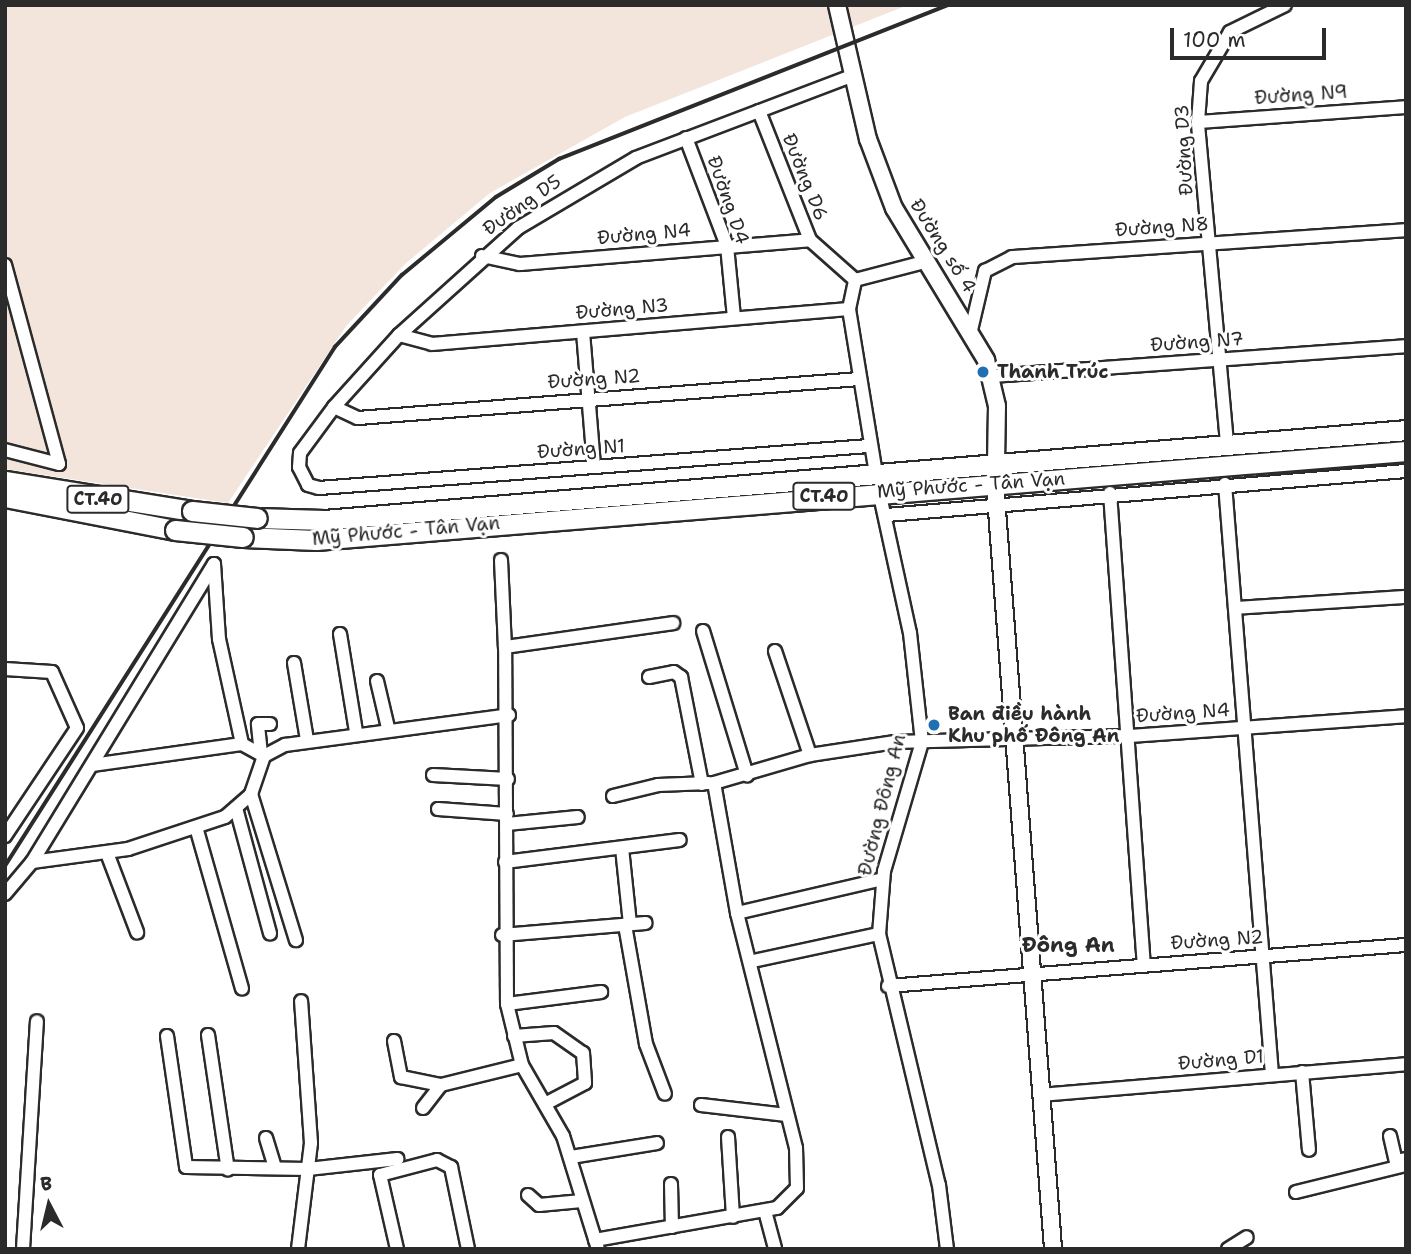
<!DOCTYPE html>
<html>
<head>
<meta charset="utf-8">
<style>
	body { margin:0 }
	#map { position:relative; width:1411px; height:1254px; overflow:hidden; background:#fff; font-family:"Shantell Sans",sans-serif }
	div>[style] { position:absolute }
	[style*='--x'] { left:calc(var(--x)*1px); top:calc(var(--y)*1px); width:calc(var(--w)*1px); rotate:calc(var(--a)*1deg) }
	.built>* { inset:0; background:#f3e5db }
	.roads { filter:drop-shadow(2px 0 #2b2b2b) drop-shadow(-2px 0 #2b2b2b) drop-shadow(0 2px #2b2b2b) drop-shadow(0 -2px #2b2b2b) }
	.minor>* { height:12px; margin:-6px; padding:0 6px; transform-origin:6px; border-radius:6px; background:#fff }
	.tertiary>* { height:16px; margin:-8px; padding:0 8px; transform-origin:8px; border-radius:8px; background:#fff }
	.primary>* { height:19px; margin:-9.5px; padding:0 9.5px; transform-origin:9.5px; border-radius:9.5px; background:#fff }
	.rail>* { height:3.5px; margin:-1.75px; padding:0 1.75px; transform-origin:1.75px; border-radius:1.75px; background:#2b2b2b }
	.bridges { filter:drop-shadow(2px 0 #2b2b2b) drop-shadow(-2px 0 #2b2b2b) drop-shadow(0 2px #2b2b2b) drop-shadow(0 -2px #2b2b2b) }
	.primary-bridge>* { height:19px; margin:-9.5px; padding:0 9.5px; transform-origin:9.5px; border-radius:9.5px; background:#fff }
	.dots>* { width:19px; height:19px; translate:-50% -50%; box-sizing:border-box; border:4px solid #fff; border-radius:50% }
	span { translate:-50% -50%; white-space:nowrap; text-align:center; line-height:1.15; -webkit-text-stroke:6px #fff; paint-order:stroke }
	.shield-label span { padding:2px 5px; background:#fff; border:2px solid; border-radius:5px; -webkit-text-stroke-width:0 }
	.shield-label { font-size:18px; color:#2b2b2b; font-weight:700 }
	.street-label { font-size:19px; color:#2b2b2b }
	.poi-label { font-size:19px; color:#2b2b2b; font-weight:700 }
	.left { translate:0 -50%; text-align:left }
	.neighbourhood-label { font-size:21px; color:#2b2b2b; font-weight:700 }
	.frame { position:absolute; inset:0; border:7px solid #2b2b2b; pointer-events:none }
	.north { position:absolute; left:14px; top:1170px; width:70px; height:70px; -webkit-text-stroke:5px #fff; paint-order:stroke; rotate:353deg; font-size:19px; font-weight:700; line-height:28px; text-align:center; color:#2b2b2b }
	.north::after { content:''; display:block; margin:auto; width:24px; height:32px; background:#2b2b2b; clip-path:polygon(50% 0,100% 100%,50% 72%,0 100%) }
	.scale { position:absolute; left:1170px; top:28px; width:156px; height:32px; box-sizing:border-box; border:4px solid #2b2b2b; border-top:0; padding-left:9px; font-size:21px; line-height:24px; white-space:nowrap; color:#2b2b2b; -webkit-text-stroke:5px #fff; paint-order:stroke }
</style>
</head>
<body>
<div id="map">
	<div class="built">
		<i style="clip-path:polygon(5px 5px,908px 5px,625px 117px,490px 193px,405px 264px,347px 325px,228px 503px,5px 469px)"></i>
	</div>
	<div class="roads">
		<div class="minor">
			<i style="--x:854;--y:75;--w:233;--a:159.2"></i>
			<i style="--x:636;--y:158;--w:137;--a:149.3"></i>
			<i style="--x:518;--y:228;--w:160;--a:138"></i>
			<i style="--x:399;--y:335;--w:97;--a:132.1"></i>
			<i style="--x:334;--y:407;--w:57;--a:126.5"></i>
			<i style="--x:300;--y:453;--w:14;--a:94"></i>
			<i style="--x:299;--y:467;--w:20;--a:63"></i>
			<i style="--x:308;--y:485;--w:11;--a:15"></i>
			<i style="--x:319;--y:488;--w:552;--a:-4.37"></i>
			<i style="--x:759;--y:111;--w:139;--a:68.4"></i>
			<i style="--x:810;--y:240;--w:60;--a:41.6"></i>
			<i style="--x:1198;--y:122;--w:209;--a:-4.1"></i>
			<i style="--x:686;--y:138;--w:116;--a:69.2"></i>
			<i style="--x:727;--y:246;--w:72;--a:84.4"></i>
			<i style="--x:482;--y:256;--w:39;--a:12"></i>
			<i style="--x:520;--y:264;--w:291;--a:-4.7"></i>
			<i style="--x:5;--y:265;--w:206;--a:74.8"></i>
			<i style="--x:59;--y:464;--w:56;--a:-165.5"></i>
			<i style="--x:971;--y:330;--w:61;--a:-76.7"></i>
			<i style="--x:985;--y:271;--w:30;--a:-27"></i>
			<i style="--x:1012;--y:257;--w:395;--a:-3.9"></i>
			<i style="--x:583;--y:332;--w:135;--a:85.3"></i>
			<i style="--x:399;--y:335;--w:34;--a:15"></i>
			<i style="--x:432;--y:344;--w:418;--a:-4.8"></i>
			<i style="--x:991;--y:376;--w:416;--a:-4.1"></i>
			<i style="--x:334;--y:407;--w:26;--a:25"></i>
			<i style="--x:358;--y:418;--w:503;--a:-4.45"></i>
			<i style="--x:1227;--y:443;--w:322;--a:-95.2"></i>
			<i style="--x:1198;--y:122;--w:41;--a:-85.8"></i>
			<i style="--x:1201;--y:81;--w:57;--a:-59.4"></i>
			<i style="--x:1230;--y:32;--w:61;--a:-26.1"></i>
			<i style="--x:876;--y:474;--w:167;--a:-99.3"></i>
			<i style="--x:849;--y:309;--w:30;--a:-78"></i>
			<i style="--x:855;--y:280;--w:71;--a:-14.6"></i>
			<i style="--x:1225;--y:484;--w:593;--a:85.45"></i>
			<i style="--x:879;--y:491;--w:145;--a:77.7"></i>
			<i style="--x:910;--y:633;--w:110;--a:83.7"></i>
			<i style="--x:922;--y:742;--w:134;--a:106.4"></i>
			<i style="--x:884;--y:871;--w:63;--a:94.5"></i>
			<i style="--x:879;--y:934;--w:258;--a:76.6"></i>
			<i style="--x:939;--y:1185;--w:64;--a:82.9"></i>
			<i style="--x:1110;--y:493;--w:472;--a:85.9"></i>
			<i style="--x:887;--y:515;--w:521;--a:-4.85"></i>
			<i style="--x:501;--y:560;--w:87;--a:87.4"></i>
			<i style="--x:214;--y:564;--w:349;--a:121.4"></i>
			<i style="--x:32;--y:862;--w:97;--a:-7.7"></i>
			<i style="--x:128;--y:849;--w:102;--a:-18.3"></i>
			<i style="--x:225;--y:817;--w:35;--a:-41"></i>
			<i style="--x:251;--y:794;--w:40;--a:-71.1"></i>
			<i style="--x:264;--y:756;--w:24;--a:-28"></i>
			<i style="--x:285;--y:745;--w:226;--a:-7.6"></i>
			<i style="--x:214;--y:564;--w:75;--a:86.2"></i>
			<i style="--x:219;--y:639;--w:107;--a:77.6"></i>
			<i style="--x:1235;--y:608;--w:171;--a:-3.7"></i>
			<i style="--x:703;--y:631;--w:151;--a:73"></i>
			<i style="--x:340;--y:634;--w:99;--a:80.7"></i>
			<i style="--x:775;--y:651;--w:110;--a:71.4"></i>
			<i style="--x:294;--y:663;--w:78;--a:80.4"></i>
			<i style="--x:5;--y:669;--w:47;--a:3.7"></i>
			<i style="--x:52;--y:672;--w:61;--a:65.9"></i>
			<i style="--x:77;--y:728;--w:130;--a:123.7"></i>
			<i style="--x:649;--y:677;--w:25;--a:-11"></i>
			<i style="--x:674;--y:672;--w:9;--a:36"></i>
			<i style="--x:681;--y:677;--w:109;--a:78.9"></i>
			<i style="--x:377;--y:681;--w:48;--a:76.8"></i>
			<i style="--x:261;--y:754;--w:30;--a:-96"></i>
			<i style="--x:258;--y:724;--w:12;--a:0"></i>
			<i style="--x:92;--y:765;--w:151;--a:-8"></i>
			<i style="--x:242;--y:744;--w:25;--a:29"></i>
			<i style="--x:433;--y:775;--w:75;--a:3.1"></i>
			<i style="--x:251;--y:794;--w:153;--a:72.9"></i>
			<i style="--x:613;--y:796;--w:46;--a:-13.7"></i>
			<i style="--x:658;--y:785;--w:51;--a:-2.2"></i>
			<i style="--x:236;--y:808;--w:130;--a:74.8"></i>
			<i style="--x:438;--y:809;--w:69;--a:4.1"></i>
			<i style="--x:507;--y:824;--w:71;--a:-5.6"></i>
			<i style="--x:196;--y:827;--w:168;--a:74.1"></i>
			<i style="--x:622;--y:848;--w:76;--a:84"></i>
			<i style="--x:107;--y:853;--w:85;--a:69.2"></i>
			<i style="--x:505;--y:862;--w:176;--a:-7.2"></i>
			<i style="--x:5;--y:894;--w:42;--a:-49.8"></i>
			<i style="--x:737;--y:913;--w:150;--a:-13.1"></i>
			<i style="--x:625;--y:925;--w:121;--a:80"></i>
			<i style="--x:646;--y:1044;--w:53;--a:69.2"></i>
			<i style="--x:502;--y:935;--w:144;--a:-4.8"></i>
			<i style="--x:753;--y:961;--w:129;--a:-12.1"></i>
			<i style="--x:888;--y:986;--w:520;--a:-4.53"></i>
			<i style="--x:507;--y:1004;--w:95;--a:-7.3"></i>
			<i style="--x:208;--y:1035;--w:136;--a:81.6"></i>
			<i style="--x:167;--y:1036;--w:132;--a:81.7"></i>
			<i style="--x:186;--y:1167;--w:122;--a:0.9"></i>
			<i style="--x:308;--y:1169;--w:90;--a:-6.4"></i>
			<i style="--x:514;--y:1036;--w:40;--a:-4.3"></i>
			<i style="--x:554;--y:1033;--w:35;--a:35"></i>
			<i style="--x:583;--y:1053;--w:30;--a:86"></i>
			<i style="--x:585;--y:1083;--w:45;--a:152.3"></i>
			<i style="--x:394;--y:1041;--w:37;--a:79"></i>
			<i style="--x:401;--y:1077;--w:41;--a:11.3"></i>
			<i style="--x:1302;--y:1072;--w:78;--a:84.9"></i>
			<i style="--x:1040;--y:1095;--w:367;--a:-4.8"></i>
			<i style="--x:701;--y:1105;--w:86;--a:6.7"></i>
			<i style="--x:423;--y:1108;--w:29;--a:-52"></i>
			<i style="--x:441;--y:1085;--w:83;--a:-13.9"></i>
			<i style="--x:1390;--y:1136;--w:26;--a:77"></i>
			<i style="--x:1396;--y:1161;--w:10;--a:-11"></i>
			<i style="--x:728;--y:1137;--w:80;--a:86.4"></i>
			<i style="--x:266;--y:1138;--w:31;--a:73"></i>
			<i style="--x:571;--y:1157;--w:87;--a:-9.2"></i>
			<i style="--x:671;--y:1184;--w:43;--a:88.7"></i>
			<i style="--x:1296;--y:1192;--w:113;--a:-13.8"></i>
			<i style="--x:528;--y:1195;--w:15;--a:42"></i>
			<i style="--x:539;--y:1205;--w:43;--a:-5.3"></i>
			<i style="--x:765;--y:1211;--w:39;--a:75"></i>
			<i style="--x:595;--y:1240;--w:185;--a:-10"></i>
			<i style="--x:777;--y:1208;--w:28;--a:-45"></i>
			<i style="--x:797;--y:1188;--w:40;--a:-91.4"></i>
			<i style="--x:796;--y:1148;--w:242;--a:-104.1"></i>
			<i style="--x:737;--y:913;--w:132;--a:-100"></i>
			<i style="--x:714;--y:783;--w:100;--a:-16.3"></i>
			<i style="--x:810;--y:755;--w:86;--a:-8.7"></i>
			<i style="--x:895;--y:742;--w:234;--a:-1.5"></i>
			<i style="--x:1129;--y:736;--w:278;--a:-4.1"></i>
			<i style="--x:23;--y:1249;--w:228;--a:-86.5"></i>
			<i style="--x:298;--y:1249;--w:107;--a:-83"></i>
			<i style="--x:311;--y:1143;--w:142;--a:-94"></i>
			<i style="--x:397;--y:1249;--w:76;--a:-102.9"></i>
			<i style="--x:380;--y:1175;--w:59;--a:-14.7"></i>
			<i style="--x:437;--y:1160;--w:16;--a:27"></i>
			<i style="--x:451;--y:1167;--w:84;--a:78.3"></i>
			<i style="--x:598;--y:1249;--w:118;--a:-107.2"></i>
			<i style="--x:563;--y:1136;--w:82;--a:-120"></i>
			<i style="--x:522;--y:1065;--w:63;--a:-103.8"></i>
			<i style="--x:507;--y:1004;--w:357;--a:-90.3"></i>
			<i style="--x:505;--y:647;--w:170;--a:-8.1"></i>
			<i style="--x:1228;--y:1249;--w:22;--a:-32"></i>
		</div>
		<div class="tertiary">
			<i style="--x:837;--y:5;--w:138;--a:77"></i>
			<i style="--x:868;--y:139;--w:74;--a:69.4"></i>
			<i style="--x:894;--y:208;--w:178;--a:58.8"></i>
			<i style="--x:986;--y:360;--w:47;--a:76.6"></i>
			<i style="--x:997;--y:406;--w:59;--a:91"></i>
			<i style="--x:995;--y:484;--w:767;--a:85.66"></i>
		</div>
		<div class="primary">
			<i style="--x:5;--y:481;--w:189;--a:9.1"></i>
			<i style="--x:5;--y:497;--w:173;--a:11"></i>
			<i style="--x:257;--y:518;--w:67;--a:1.7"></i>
			<i style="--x:324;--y:520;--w:1086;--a:-4.75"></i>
			<i style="--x:243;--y:537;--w:73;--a:2.4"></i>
			<i style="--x:316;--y:540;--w:1094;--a:-4.67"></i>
		</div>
	</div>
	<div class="rail">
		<i style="--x:5;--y:866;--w:615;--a:-57.55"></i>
		<i style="--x:335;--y:347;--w:98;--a:-47.1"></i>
		<i style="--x:402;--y:275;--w:122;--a:-39.7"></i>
		<i style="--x:496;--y:197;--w:74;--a:-31.1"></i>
		<i style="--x:559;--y:159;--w:418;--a:-21.6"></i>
	</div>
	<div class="bridges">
		<div class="primary-bridge">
			<i style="--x:192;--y:511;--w:65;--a:6.1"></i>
			<i style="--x:175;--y:530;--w:68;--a:5.9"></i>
		</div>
	</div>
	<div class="dots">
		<i style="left:983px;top:372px;background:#1f6fb2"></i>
		<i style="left:934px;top:725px;background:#1f6fb2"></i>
	</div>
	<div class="shield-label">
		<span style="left:824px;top:496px">CT.40</span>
		<span style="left:98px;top:499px">CT.40</span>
	</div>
	<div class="street-label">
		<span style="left:1301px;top:95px;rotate:-4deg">Đường N9</span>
		<span style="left:1184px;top:150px;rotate:-93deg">Đường D3</span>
		<span style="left:805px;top:177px;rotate:68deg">Đường D6</span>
		<span style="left:728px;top:200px;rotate:71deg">Đường D4</span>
		<span style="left:522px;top:205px;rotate:-35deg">Đường D5</span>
		<span style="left:1162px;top:227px;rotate:-4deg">Đường N8</span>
		<span style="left:644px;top:234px;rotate:-5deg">Đường N4</span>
		<span style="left:943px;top:246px;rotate:58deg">Đường số 4</span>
		<span style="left:622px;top:309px;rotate:-5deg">Đường N3</span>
		<span style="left:1197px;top:342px;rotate:-4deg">Đường N7</span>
		<span style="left:594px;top:379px;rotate:-4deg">Đường N2</span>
		<span style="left:581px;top:449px;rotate:-4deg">Đường N1</span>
		<span style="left:971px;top:485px;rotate:-4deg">Mỹ Phước - Tân Vạn</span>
		<span style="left:406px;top:531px;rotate:-5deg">Mỹ Phước - Tân Vạn</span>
		<span style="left:1183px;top:713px;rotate:-4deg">Đường N4</span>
		<span style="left:882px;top:805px;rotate:-76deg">Đường Đông An</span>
		<span style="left:1217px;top:940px;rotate:-4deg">Đường N2</span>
		<span style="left:1221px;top:1060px;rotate:-5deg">Đường D1</span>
	</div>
	<div class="poi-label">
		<span class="left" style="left:997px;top:372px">Thanh Trúc</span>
		<span class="left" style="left:948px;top:725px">Ban điều hành<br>Khu phố Đông An</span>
	</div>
	<div class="neighbourhood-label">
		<span style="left:1068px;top:945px">Đông An</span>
	</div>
	<div class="frame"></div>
	<div class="north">B</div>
	<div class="scale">100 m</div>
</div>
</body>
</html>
